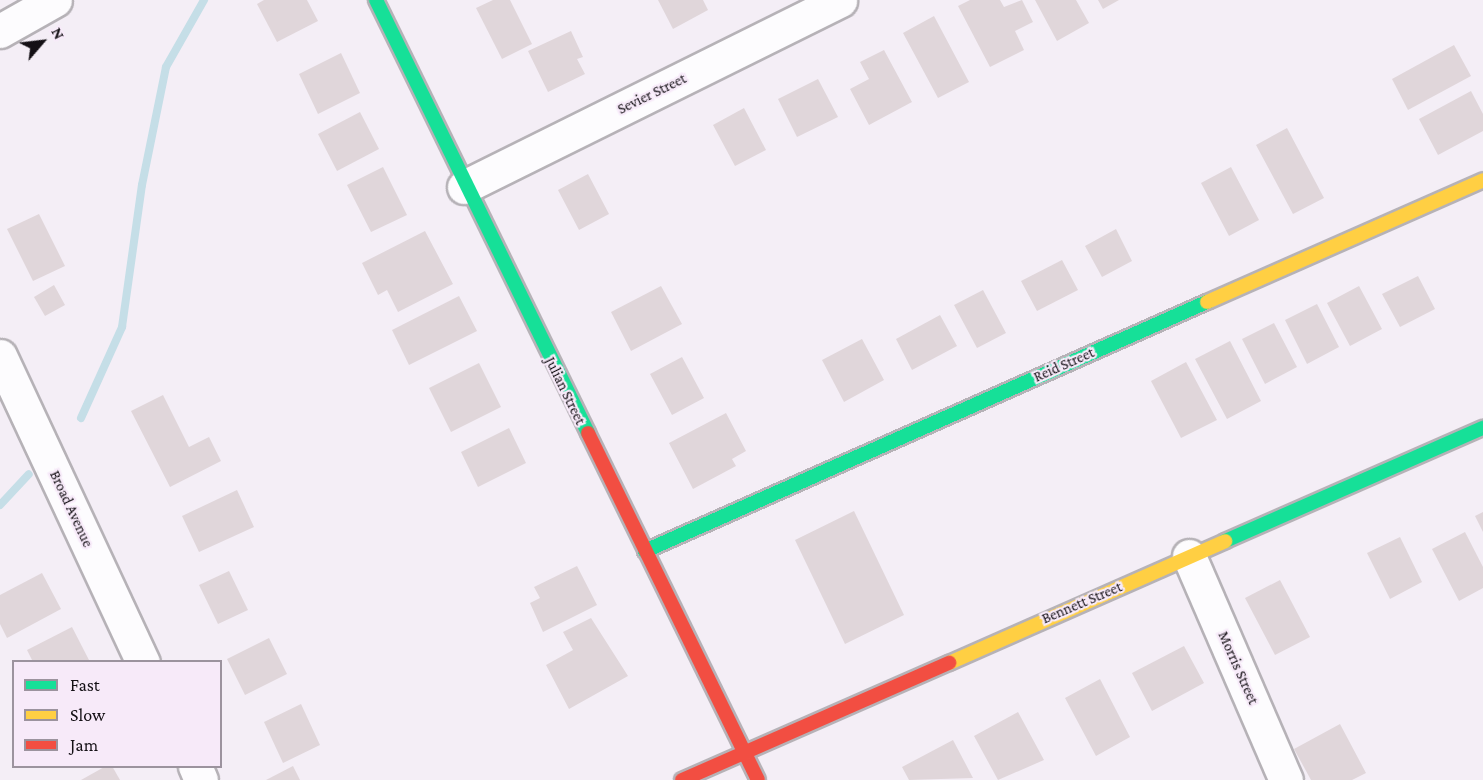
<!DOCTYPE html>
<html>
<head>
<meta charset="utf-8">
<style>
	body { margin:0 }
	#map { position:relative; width:1483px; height:780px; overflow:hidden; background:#f4eef6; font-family:"Crimson Pro",serif }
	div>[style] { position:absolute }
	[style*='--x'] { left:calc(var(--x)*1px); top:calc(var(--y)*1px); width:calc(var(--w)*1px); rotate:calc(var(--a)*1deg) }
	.stream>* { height:8px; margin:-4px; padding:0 4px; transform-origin:4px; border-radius:4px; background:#c5dee7 }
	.building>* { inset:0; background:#e0d6da }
	.roads { filter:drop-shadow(2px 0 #b6b2b7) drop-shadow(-2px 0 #b6b2b7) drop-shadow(0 2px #b6b2b7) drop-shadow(0 -2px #b6b2b7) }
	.street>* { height:33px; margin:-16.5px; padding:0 16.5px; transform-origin:16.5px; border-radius:16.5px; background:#fdfcfe }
	.fast>* { height:14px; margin:-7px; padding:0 7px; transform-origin:7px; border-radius:7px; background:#16e098 }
	.slow>* { height:14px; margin:-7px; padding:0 7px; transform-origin:7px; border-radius:7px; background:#ffcf43 }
	.jam>* { height:14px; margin:-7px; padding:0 7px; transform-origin:7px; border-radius:7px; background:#f24e42 }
	span { translate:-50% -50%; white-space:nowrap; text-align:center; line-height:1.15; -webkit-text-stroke:4.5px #f7eaf9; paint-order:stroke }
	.street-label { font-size:15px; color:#141015 }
	.legend { position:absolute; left:12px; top:660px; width:210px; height:108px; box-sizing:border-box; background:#f7eaf9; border:2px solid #9c939e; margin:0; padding:8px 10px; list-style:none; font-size:18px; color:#141015 }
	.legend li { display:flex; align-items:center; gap:12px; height:30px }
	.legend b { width:30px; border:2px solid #9c939e }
	.north { position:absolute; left:12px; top:12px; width:60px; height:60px; -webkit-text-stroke:4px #f7eaf9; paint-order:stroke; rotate:62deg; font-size:16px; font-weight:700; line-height:24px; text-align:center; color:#141015 }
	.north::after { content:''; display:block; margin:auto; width:21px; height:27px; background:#141015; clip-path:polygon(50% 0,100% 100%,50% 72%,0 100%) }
</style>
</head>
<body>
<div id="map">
	<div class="stream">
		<i style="--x:81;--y:418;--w:100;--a:-65.7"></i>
		<i style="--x:122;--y:327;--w:143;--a:-82"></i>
		<i style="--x:142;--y:185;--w:120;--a:-78.5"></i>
		<i style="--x:166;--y:67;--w:77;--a:-60.4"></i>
		<i style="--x:0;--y:505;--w:42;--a:-46.9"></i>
	</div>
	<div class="building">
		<i style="clip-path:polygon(264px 0,307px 0,318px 21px,277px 42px,257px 4px)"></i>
		<i style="clip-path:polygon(493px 0,510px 0,532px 44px,502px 59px,476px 8px)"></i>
		<i style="clip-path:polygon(658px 0,703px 0,708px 10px,673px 29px)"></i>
		<i style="clip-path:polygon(970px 0,1000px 0,1004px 7px,1022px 0,1033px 22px,1015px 31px,1024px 50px,990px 67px,958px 6px)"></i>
		<i style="clip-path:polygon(1035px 0,1076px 0,1089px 23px,1057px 41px)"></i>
		<i style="clip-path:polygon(1098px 0,1119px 0,1103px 9px)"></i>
		<i style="clip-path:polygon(934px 16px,969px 82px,938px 98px,903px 33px)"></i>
		<i style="clip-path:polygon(571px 31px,583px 57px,577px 59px,585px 74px,548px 92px,528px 51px)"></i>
		<i style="clip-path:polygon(1454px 45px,1471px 76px,1408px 110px,1392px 79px)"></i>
		<i style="clip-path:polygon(884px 50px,912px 102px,869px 125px,850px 89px,869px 79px,860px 62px)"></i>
		<i style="clip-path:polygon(341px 53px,360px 93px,318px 114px,299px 74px)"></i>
		<i style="clip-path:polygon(818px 79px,838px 117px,797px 137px,778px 99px)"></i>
		<i style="clip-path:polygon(1471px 91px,1483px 114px,1483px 131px,1438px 155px,1419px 119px)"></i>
		<i style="clip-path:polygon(744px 108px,766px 150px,735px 166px,713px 125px)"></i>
		<i style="clip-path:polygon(360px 112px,379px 149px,337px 171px,318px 134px)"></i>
		<i style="clip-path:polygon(1287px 128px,1324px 198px,1293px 214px,1256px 145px)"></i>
		<i style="clip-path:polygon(383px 167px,407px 215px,371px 232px,347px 185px)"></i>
		<i style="clip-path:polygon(1231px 167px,1259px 220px,1229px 236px,1201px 183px)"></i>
		<i style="clip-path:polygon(588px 174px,609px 214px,579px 230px,558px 190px)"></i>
		<i style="clip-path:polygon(39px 214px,65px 266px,33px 281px,7px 229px)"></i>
		<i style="clip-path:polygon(1116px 229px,1132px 261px,1102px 277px,1085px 246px)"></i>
		<i style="clip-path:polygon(425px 231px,453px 284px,398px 312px,387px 290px,378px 295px,362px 263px)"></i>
		<i style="clip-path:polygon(1062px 260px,1078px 290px,1037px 311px,1021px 281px)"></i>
		<i style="clip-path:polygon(1418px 276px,1435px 309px,1400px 327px,1382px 294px)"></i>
		<i style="clip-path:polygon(54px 285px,65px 305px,45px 316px,34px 297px)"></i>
		<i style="clip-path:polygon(661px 286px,682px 324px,631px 351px,611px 312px)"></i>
		<i style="clip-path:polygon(1359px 286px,1382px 329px,1350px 346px,1327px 303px)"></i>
		<i style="clip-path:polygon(983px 290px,1006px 333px,977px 348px,954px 305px)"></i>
		<i style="clip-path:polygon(459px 296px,477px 331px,409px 365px,392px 330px)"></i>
		<i style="clip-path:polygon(1317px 304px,1339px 347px,1307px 364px,1285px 320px)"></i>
		<i style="clip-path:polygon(940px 315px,957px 346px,912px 370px,896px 339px)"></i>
		<i style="clip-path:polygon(1274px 323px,1297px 367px,1265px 384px,1242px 339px)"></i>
		<i style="clip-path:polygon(862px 339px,884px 380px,844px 402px,822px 360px)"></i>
		<i style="clip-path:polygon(1230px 341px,1261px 401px,1227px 419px,1195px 359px)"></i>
		<i style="clip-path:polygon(682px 357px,704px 398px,672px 415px,650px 374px)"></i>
		<i style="clip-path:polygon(1186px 362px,1217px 420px,1181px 438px,1151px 381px)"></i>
		<i style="clip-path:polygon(479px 363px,501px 407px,451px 432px,429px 388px)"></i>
		<i style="clip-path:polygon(163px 395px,189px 447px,209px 437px,221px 461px,170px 487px,131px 411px)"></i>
		<i style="clip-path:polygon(726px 413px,746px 451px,732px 459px,736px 466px,693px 489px,669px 443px)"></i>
		<i style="clip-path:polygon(509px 428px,526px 463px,478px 487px,461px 452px)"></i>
		<i style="clip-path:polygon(237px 490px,254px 527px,199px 552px,182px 516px)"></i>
		<i style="clip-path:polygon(854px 511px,904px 615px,845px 644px,795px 540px)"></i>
		<i style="clip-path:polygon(1483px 512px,1483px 532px,1475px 516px)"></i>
		<i style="clip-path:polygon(1465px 532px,1483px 567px,1483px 588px,1459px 601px,1432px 549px)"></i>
		<i style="clip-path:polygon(1400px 537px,1422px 582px,1390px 599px,1367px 553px)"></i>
		<i style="clip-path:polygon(577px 566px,597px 605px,543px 632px,530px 603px,540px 598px,534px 587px)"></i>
		<i style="clip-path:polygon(229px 571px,248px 610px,218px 624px,199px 585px)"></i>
		<i style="clip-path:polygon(42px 573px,61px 609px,7px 638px,0 624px,0 595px)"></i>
		<i style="clip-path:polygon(1280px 580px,1310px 637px,1275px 655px,1245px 598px)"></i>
		<i style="clip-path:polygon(591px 618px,628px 676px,569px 709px,546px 665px,573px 650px,563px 632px)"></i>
		<i style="clip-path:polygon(72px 627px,90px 662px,33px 662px,27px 650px)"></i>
		<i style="clip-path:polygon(269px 638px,287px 674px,245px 695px,227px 659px)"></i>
		<i style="clip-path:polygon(1184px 646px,1204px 683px,1152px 711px,1132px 673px)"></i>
		<i style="clip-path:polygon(1100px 679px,1130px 737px,1096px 756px,1065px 698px)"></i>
		<i style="clip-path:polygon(301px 704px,320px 745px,283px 763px,264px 722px)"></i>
		<i style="clip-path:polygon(1018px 712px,1044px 760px,998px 780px,974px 736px)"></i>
		<i style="clip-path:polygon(1340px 724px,1366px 773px,1352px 780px,1311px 780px,1294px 749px)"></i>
		<i style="clip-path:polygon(953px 740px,973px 778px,909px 780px,902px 767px)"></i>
		<i style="clip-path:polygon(106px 766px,112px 766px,120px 780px,81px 780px)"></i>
		<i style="clip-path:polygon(293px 766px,300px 780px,266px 780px)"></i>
	</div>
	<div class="roads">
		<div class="street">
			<i style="--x:0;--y:31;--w:63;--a:-29.4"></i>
			<i style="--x:464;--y:187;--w:420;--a:-26.4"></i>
			<i style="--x:0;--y:356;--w:338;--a:65"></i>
			<i style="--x:1189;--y:556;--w:244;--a:66.6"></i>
			<i style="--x:195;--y:766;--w:15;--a:67"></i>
		</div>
		<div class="fast">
			<i style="--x:376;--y:0;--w:482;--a:63.9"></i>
			<i style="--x:1225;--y:541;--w:282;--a:-23.7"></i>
			<i style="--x:645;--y:551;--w:615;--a:-23.9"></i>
		</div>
		<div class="slow">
			<i style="--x:1207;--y:302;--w:302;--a:-23.8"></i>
			<i style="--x:949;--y:663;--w:302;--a:-23.8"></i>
		</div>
		<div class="jam">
			<i style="--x:588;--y:433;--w:386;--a:63.9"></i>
			<i style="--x:682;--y:780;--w:292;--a:-23.7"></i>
		</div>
	</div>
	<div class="street-label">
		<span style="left:652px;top:94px;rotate:-26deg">Sevier Street</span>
		<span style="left:1064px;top:365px;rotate:-24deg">Reid Street</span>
		<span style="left:565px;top:391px;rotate:64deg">Julian Street</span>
		<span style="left:71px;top:509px;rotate:65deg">Broad Avenue</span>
		<span style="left:1082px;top:603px;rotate:-23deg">Bennett Street</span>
		<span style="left:1238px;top:668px;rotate:66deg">Morris Street</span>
	</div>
	<ul class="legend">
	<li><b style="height:8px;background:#16e098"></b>Fast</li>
	<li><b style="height:8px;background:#ffcf43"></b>Slow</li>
	<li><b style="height:8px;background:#f24e42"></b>Jam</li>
	</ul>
	<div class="north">N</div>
</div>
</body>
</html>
